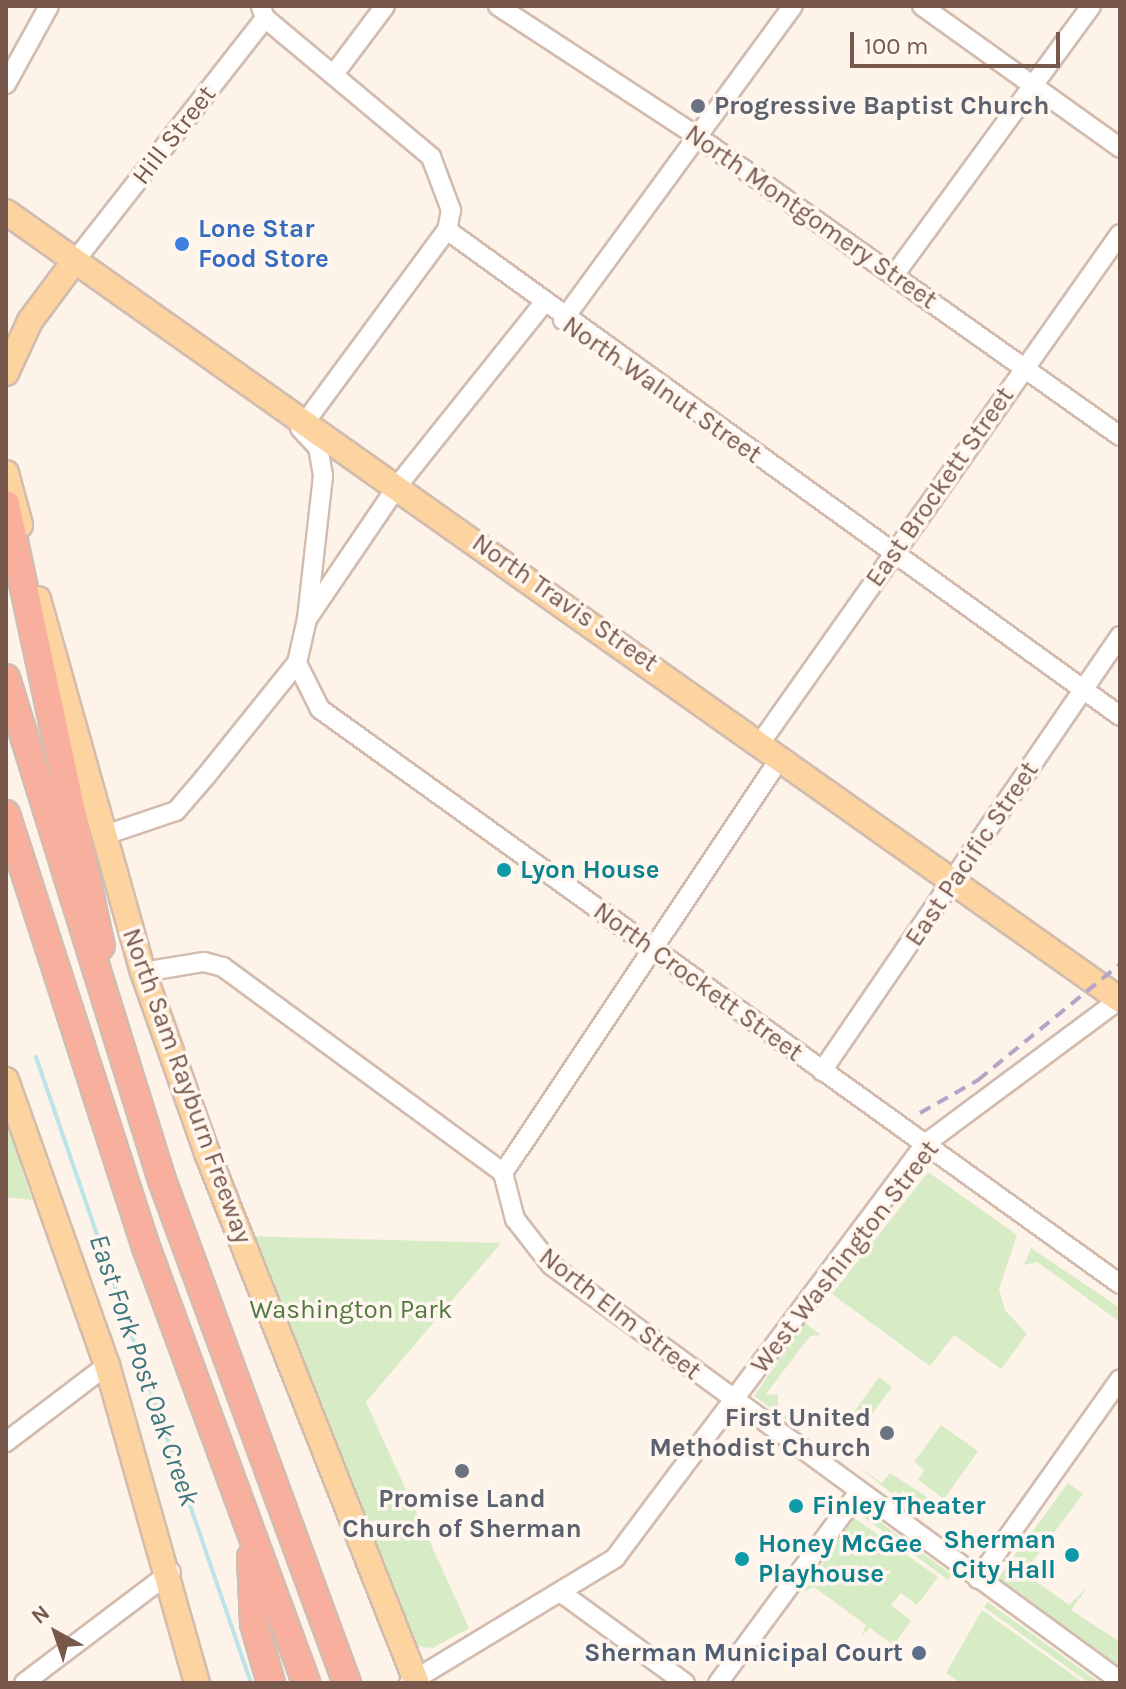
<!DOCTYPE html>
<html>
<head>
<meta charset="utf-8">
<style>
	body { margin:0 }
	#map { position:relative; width:1126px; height:1689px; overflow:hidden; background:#fdf3e8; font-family:Karla,sans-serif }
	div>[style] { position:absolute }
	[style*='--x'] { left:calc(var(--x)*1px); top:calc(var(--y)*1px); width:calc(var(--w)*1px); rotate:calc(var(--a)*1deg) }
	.green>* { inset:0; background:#d7ecc5 }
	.stream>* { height:4px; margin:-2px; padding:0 2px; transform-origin:2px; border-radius:2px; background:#bbe4e8 }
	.roads { filter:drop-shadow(2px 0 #d2bcaf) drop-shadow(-2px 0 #d2bcaf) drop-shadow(0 2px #d2bcaf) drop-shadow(0 -2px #d2bcaf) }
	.minor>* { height:18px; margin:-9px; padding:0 9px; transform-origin:9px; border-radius:9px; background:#fff }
	.major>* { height:24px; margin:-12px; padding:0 12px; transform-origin:12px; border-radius:12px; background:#fdd49f }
	.highway>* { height:26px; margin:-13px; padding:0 13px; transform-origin:13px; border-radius:13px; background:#f9af9d }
	.rail>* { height:4px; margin-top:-2px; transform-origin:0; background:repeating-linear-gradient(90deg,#b5a4c8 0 12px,transparent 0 20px) }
	.dots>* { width:22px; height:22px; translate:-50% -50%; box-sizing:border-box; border:4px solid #fff7ef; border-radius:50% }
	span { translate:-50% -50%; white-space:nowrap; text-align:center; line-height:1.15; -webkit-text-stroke:7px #fff7ef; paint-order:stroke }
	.worship-label { font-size:26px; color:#5b616d; font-weight:700 }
	.left { translate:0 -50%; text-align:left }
	.right { translate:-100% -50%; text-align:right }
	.street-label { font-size:26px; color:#78584a }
	.shop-label { font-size:26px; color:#366cbe; font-weight:700 }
	.culture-label { font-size:26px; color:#0d838f; font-weight:700 }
	.park-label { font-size:26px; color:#53793f }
	.service-label { font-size:26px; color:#4e5e75; font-weight:700 }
	.water-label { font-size:28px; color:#3d777e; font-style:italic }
	.frame { position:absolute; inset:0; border:8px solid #78584a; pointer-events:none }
	.north { position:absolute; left:16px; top:1593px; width:80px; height:80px; -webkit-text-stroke:6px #fff7ef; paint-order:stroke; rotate:320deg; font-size:22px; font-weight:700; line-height:32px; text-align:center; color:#78584a }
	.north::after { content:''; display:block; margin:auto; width:28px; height:36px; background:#78584a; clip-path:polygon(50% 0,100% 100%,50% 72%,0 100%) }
	.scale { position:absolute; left:850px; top:32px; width:210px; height:36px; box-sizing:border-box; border:4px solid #78584a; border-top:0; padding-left:10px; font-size:24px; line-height:28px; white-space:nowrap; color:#78584a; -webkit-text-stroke:6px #fff7ef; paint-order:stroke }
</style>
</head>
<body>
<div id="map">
	<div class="green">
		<i style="clip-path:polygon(6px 1121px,32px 1200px,6px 1197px)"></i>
		<i style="clip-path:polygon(928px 1172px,1017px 1235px,999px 1289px,1005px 1310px,1027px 1334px,1001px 1369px,954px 1335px,930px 1366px,832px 1294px)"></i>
		<i style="clip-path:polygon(245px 1236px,501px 1243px,366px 1402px,469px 1628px,433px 1648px,414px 1646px)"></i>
		<i style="clip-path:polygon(1031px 1248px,1120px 1308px,1120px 1322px,1037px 1262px,1024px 1265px)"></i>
		<i style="clip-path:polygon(805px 1323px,821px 1335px,810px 1336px,766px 1394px,778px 1395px,778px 1409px,794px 1425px,754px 1396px)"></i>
		<i style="clip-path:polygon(879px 1377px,892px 1387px,864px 1425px,851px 1416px)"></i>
		<i style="clip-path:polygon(941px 1425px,978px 1451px,944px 1499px,918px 1480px,924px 1470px,914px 1462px)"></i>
		<i style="clip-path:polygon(856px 1465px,882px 1483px,890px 1473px,935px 1502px,923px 1518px)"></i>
		<i style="clip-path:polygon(1068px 1483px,1083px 1494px,1024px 1573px,1069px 1605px,1088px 1587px,1071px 1610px,1120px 1642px,1120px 1670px,998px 1578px)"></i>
		<i style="clip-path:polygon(860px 1514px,872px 1516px,952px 1575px,948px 1580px)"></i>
		<i style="clip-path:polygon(854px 1518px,938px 1577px,917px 1605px,901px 1593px,891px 1605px,911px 1621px,893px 1645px,870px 1628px,861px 1636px,866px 1625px,814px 1587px,803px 1592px)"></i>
		<i style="clip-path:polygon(988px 1602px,992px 1605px,1100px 1683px,1089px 1683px,984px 1607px)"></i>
		<i style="clip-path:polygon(982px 1610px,1084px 1683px,961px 1683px,946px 1673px)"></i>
	</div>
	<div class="stream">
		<i style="--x:36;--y:1057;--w:662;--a:71.04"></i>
	</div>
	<div class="roads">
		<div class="minor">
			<i style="--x:498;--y:6;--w:239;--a:33.2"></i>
			<i style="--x:698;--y:137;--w:517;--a:35.32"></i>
			<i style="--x:922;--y:6;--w:244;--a:35.6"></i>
			<i style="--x:265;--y:18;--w:217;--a:39.9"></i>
			<i style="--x:431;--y:157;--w:57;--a:69.3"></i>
			<i style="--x:451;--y:210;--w:20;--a:101"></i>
			<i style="--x:447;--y:230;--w:830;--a:35.83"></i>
			<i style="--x:334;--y:74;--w:85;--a:-53.1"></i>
			<i style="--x:6;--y:84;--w:89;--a:-61.1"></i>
			<i style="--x:74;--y:262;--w:310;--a:-51.9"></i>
			<i style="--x:265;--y:18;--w:12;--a:-110"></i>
			<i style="--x:895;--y:274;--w:332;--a:-53.8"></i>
			<i style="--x:563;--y:320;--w:389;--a:-53.8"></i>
			<i style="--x:306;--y:421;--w:237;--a:-53.6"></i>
			<i style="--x:300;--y:428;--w:26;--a:47"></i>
			<i style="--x:318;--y:447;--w:29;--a:80"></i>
			<i style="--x:323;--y:476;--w:144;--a:96.4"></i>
			<i style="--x:297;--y:663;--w:51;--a:63.4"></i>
			<i style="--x:320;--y:709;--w:985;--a:35.71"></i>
			<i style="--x:761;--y:742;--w:622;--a:-54.75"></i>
			<i style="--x:102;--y:836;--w:78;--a:-18.7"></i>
			<i style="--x:176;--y:811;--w:46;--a:-49.4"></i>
			<i style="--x:206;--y:776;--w:145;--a:-51.2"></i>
			<i style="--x:297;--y:663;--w:45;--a:-77.2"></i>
			<i style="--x:307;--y:619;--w:162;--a:-55.8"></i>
			<i style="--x:398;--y:485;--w:231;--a:-51.3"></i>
			<i style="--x:143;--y:972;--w:62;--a:-9.3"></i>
			<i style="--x:204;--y:962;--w:20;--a:15"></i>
			<i style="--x:223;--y:967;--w:348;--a:36.3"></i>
			<i style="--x:503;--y:1173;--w:48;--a:75.4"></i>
			<i style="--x:515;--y:1219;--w:58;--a:52"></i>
			<i style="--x:551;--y:1265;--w:705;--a:36.17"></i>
			<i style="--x:822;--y:1071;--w:527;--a:-55.59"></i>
			<i style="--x:503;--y:1173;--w:500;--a:-56.25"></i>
			<i style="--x:6;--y:1442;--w:127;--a:-37.3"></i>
			<i style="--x:978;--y:1579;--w:245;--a:-54.6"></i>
			<i style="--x:563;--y:1594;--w:151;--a:36.1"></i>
			<i style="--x:24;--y:1683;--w:184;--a:-37.1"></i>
			<i style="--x:409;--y:1683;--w:241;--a:-31.2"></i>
			<i style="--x:615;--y:1558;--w:517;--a:-53.17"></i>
			<i style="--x:925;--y:1144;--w:243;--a:-36.6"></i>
			<i style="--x:718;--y:1683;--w:237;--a:-53.6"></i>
		</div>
		<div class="major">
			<i style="--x:6;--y:212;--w:1365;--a:35.27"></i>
			<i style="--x:6;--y:373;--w:57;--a:-65.2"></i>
			<i style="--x:30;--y:321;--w:74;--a:-53.3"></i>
			<i style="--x:6;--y:473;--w:54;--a:74.9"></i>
			<i style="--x:38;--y:599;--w:387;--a:74.3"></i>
			<i style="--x:143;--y:972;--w:192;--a:70.5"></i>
			<i style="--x:207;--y:1153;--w:570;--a:68.39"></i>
			<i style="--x:6;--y:1080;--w:302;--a:70.5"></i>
			<i style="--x:107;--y:1365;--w:330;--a:74.2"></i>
		</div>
		<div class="highway">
			<i style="--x:6;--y:504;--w:452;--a:77.9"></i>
			<i style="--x:6;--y:678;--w:526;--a:72.74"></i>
			<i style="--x:162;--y:1180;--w:536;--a:69.81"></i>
			<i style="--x:6;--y:814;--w:455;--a:72.1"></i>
			<i style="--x:146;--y:1247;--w:464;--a:69.8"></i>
			<i style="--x:251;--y:1557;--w:67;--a:87.4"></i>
			<i style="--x:254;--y:1624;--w:61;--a:73.9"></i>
		</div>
	</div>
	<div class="rail">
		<i style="--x:920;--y:1113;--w:67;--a:-29.6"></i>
		<i style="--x:978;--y:1080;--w:183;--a:-39.2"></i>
	</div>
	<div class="dots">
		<i style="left:698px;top:106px;background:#6b7280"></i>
		<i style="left:182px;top:244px;background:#3f7fe0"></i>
		<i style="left:504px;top:870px;background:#0f9aa8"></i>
		<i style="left:887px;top:1433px;background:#6b7280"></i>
		<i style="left:462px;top:1471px;background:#6b7280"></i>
		<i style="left:796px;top:1506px;background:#0f9aa8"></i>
		<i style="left:1072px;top:1555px;background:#0f9aa8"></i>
		<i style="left:742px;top:1559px;background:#0f9aa8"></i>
		<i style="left:919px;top:1653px;background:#5c6f8a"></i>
	</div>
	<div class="worship-label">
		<span class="left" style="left:714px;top:106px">Progressive Baptist Church</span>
		<span class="right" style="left:871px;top:1433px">First United<br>Methodist Church</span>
		<span style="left:462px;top:1514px">Promise Land<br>Church of Sherman</span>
	</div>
	<div class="street-label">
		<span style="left:174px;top:135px;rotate:-52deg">Hill Street</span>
		<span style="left:811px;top:217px;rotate:35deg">North Montgomery Street</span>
		<span style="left:662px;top:390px;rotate:35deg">North Walnut Street</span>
		<span style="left:940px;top:487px;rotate:-55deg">East Brockett Street</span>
		<span style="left:565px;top:603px;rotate:35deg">North Travis Street</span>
		<span style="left:972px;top:854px;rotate:-56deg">East Pacific Street</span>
		<span style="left:698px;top:982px;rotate:36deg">North Crockett Street</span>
		<span style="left:187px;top:1086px;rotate:70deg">North Sam Rayburn Freeway</span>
		<span style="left:845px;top:1257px;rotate:-52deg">West Washington Street</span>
		<span style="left:620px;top:1314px;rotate:38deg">North Elm Street</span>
	</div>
	<div class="shop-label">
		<span class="left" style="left:198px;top:244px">Lone Star<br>Food Store</span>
	</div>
	<div class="culture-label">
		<span class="left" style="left:520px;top:870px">Lyon House</span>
		<span class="left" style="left:812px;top:1506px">Finley Theater</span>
		<span class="right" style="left:1056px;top:1555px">Sherman<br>City Hall</span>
		<span class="left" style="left:758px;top:1559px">Honey McGee<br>Playhouse</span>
	</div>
	<div class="park-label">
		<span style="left:351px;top:1310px">Washington Park</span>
	</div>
	<div class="service-label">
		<span class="right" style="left:903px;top:1653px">Sherman Municipal Court</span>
	</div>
	<div class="water-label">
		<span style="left:144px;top:1370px;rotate:71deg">East Fork Post Oak Creek</span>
	</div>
	<div class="frame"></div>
	<div class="north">N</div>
	<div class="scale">100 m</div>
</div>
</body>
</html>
